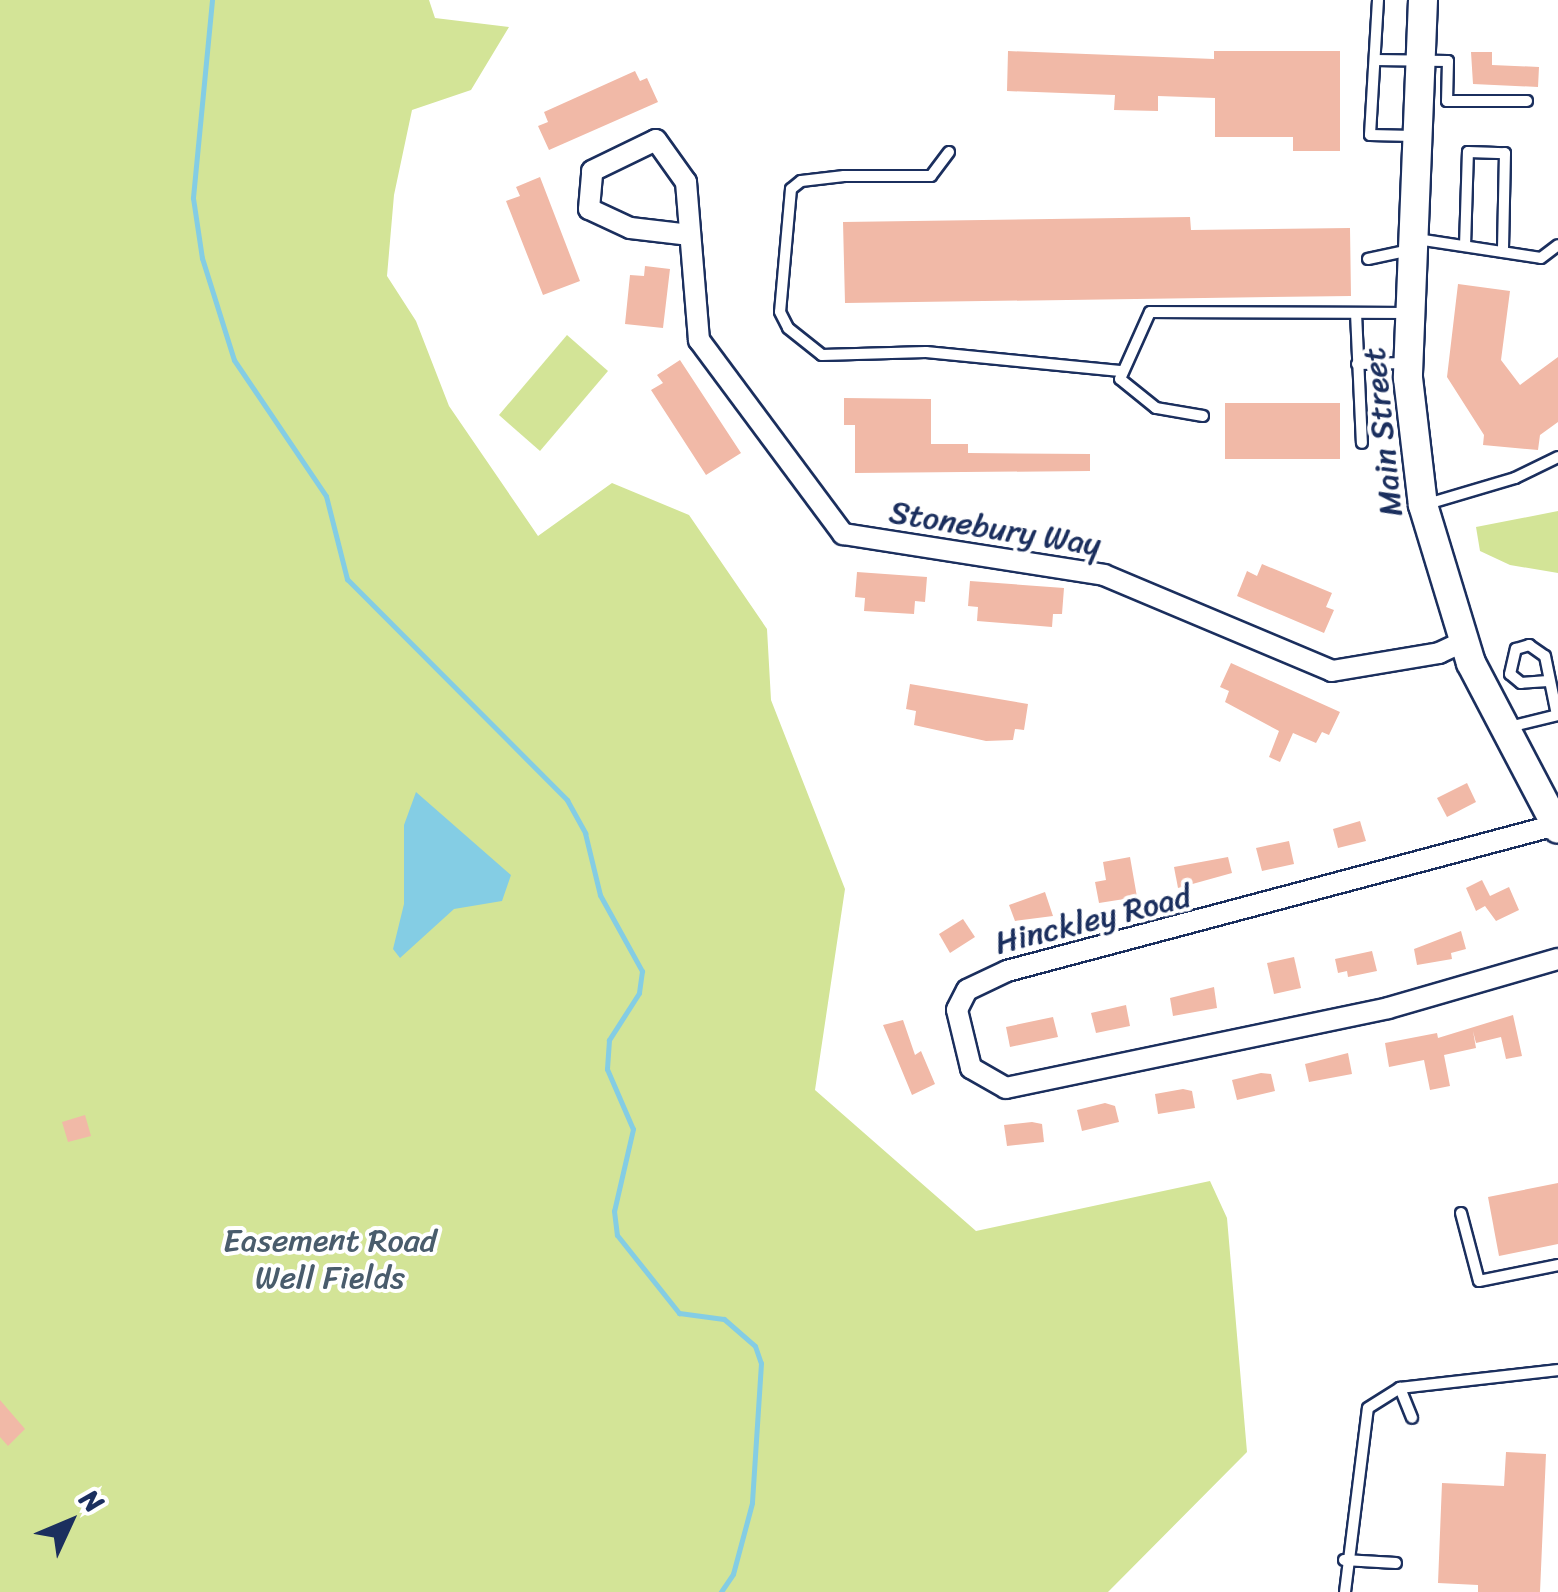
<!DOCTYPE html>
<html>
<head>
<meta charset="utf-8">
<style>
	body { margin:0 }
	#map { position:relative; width:1558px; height:1592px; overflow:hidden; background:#fff; font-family:Sriracha,sans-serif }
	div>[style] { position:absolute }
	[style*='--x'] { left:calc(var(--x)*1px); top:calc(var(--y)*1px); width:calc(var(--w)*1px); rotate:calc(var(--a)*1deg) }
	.green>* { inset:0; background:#d3e497 }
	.water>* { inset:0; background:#84cde4 }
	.stream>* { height:5px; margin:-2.5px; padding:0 2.5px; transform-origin:2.5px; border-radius:2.5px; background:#84cde4 }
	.building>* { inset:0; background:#f1b9a7 }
	.roads { filter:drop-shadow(2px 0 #1b2f5e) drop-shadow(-2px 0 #1b2f5e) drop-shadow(0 2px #1b2f5e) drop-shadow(0 -2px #1b2f5e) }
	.lane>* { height:10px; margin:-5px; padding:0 5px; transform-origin:5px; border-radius:5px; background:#fff }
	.street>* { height:20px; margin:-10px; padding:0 10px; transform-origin:10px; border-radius:10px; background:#fff }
	.secondary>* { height:28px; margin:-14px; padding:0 14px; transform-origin:14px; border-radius:14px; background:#fff }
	span { translate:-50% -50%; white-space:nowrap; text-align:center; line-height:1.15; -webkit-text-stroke:8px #fff; paint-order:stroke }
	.street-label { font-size:32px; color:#1b2f5e }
	.park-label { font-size:32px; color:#495c6c }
	.north { position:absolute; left:20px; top:1472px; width:100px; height:100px; -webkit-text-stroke:8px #fff; paint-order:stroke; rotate:46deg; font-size:28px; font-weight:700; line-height:40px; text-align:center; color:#1b2f5e }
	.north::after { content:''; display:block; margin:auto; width:35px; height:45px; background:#1b2f5e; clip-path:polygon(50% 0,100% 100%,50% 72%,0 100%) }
</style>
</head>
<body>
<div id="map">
	<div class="green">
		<i style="clip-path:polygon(0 0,429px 0,435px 18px,509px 27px,471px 90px,412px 110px,394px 195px,387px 276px,416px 321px,449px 406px,538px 536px,612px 483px,689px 515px,767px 629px,771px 700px,845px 889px,815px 1090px,976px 1231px,1210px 1181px,1227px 1218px,1247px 1452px,1108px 1592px,0 1592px)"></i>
		<i style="clip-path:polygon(567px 335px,608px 371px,540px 451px,499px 415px)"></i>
		<i style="clip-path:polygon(1558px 511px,1558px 573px,1510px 565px,1480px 551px,1476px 527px)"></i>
	</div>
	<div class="water">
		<i style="clip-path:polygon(416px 792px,511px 875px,502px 901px,454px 909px,400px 958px,393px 949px,404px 904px,404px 825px)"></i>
	</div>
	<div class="stream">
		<i style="--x:212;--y:0;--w:199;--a:95.5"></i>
		<i style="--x:193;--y:198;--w:61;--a:81.5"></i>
		<i style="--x:202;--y:258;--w:107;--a:72.6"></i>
		<i style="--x:234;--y:360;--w:164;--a:55.9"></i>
		<i style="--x:326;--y:496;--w:86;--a:75.8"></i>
		<i style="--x:347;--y:579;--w:312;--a:45.1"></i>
		<i style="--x:567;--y:800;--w:38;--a:61"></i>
		<i style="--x:585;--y:833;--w:64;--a:76.4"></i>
		<i style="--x:600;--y:895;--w:87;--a:61.1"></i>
		<i style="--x:642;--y:971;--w:22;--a:98"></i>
		<i style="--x:639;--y:993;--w:56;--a:122.6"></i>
		<i style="--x:609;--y:1040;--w:29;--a:94"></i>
		<i style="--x:607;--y:1069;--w:65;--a:66.6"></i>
		<i style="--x:633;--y:1129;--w:84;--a:103"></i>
		<i style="--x:614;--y:1211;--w:24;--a:83"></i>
		<i style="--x:617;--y:1235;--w:100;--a:51.5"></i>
		<i style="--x:679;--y:1313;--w:45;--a:7.6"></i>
		<i style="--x:724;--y:1319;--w:41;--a:41.1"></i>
		<i style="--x:755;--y:1346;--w:18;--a:71"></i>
		<i style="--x:761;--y:1363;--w:140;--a:93.7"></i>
		<i style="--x:752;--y:1503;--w:73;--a:105"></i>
		<i style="--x:733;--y:1574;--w:22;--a:124"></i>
	</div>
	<div class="building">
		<i style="clip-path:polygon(1008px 51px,1214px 59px,1214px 51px,1340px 51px,1340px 151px,1293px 151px,1293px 137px,1215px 137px,1215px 98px,1158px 96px,1158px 111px,1114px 110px,1115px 95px,1007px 91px)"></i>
		<i style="clip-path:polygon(1471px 52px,1492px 52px,1492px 65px,1539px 67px,1538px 87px,1473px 84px)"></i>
		<i style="clip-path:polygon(635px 71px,640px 81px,647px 78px,658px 102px,549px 150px,538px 126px,548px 122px,544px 112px)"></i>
		<i style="clip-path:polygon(540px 177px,580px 281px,543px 295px,506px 201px,520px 196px,516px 187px)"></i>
		<i style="clip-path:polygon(1190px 217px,1191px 230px,1350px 228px,1351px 296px,845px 303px,843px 222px)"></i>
		<i style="clip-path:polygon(645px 266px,670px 269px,663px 328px,625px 324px,630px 275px,644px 276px)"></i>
		<i style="clip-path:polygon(1458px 284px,1510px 291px,1501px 360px,1520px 385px,1558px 357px,1558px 422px,1540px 435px,1538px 450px,1483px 445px,1484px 435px,1447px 377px)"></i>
		<i style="clip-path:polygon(680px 360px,741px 453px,706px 475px,651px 390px,663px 383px,657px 375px)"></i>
		<i style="clip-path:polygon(844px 398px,931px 399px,931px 444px,968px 444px,968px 453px,1090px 454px,1090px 471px,855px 473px,855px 425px,844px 425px)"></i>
		<i style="clip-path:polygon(1225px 403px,1340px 403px,1340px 459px,1225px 459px)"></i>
		<i style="clip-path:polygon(1262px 564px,1332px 593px,1326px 607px,1334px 610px,1324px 633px,1237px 596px,1247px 571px,1257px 576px)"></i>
		<i style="clip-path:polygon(857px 572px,927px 577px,925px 602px,915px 601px,914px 614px,864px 611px,865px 598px,855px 597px)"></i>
		<i style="clip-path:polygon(970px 581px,1064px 588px,1062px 614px,1053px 614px,1052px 627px,977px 621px,978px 607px,968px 606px)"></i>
		<i style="clip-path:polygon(1231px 663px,1340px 712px,1329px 735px,1322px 732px,1316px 743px,1293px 733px,1280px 762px,1269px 757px,1279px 731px,1225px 702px,1229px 691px,1220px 687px)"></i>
		<i style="clip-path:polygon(910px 684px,1028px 704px,1024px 730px,1015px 729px,1013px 740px,986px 741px,914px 725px,916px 711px,906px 709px)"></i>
		<i style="clip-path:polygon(1467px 783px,1476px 802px,1447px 817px,1437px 798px)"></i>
		<i style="clip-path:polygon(1360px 821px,1366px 841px,1338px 848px,1333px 829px)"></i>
		<i style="clip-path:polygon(1289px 841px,1294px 864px,1262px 871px,1256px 848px)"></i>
		<i style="clip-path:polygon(1130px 857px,1137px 897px,1099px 903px,1095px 882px,1106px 880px,1103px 862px)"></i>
		<i style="clip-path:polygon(1228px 857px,1232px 873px,1178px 888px,1174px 867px)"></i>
		<i style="clip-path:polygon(1482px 880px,1490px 896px,1509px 887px,1519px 910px,1496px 921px,1485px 906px,1476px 911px,1466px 888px)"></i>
		<i style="clip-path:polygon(1045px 892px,1053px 916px,1015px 921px,1009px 905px)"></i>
		<i style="clip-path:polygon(963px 919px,975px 937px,950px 953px,939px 934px)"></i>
		<i style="clip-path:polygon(1461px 931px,1466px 949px,1451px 953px,1452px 959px,1417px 965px,1414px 949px)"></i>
		<i style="clip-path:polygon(1372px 951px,1377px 971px,1348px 977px,1347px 971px,1338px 973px,1335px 959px)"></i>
		<i style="clip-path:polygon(1294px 957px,1301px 988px,1274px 994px,1267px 963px)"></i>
		<i style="clip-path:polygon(1214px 987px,1217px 1008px,1173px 1016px,1170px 998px)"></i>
		<i style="clip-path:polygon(1126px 1005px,1130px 1026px,1096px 1033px,1091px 1013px)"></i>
		<i style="clip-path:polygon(1513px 1015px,1522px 1056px,1506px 1059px,1501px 1037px,1476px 1043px,1473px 1031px,1476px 1048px,1444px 1055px,1450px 1086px,1430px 1090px,1424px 1060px,1389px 1067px,1385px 1043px,1437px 1033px,1438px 1038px)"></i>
		<i style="clip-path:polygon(1053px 1017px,1058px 1037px,1010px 1047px,1006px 1027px)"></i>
		<i style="clip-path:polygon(903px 1020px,915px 1055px,921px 1051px,935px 1084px,912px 1095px,883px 1025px)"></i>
		<i style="clip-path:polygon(1348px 1053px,1352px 1074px,1309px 1082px,1305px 1064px)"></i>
		<i style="clip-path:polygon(1261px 1073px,1271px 1074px,1275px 1091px,1237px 1100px,1232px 1080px)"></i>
		<i style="clip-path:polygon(1183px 1089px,1192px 1091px,1195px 1108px,1158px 1114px,1155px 1094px)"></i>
		<i style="clip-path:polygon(1105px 1103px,1115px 1106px,1119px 1122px,1082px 1131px,1077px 1110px)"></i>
		<i style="clip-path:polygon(85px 1115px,91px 1136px,68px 1142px,62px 1122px)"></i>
		<i style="clip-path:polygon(1032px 1122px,1042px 1124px,1044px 1142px,1007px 1146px,1004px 1125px)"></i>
		<i style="clip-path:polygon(1558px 1183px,1558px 1244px,1499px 1256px,1488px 1197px)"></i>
		<i style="clip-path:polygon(0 1400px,25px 1429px,8px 1446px,0 1437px)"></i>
		<i style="clip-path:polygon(1506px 1452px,1546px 1454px,1540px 1592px,1478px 1592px,1478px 1585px,1438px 1583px,1442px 1483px,1504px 1486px)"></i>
	</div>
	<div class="roads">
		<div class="lane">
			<i style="--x:1378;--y:0;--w:135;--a:93.4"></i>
			<i style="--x:1370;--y:135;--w:44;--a:1.3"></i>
			<i style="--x:1375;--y:60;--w:73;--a:0.8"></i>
			<i style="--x:1448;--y:61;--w:40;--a:91.4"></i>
			<i style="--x:1447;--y:101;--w:80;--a:0"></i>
			<i style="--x:949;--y:152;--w:30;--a:127"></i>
			<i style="--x:931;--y:176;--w:87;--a:180"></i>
			<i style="--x:844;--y:176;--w:43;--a:173.4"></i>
			<i style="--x:801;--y:181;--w:13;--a:141"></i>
			<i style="--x:791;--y:189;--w:123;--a:95.1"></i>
			<i style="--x:780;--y:312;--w:18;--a:63"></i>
			<i style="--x:788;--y:328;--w:43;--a:38.5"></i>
			<i style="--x:822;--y:355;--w:104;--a:-1.7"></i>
			<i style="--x:926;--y:352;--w:195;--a:5.6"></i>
			<i style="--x:1417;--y:239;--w:125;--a:8.7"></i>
			<i style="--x:1541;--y:258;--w:21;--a:-37"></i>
			<i style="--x:1465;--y:246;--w:94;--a:-88.2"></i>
			<i style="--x:1468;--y:152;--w:37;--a:2"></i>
			<i style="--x:1505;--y:153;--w:99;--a:91.2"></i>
			<i style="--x:1368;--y:259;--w:43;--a:-12.1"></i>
			<i style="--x:1356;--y:313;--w:130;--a:87.4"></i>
			<i style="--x:1357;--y:364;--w:50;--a:-1.1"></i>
			<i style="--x:1203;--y:416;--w:48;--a:-170.3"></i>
			<i style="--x:1156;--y:408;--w:46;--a:-141.1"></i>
			<i style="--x:1120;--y:379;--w:73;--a:-65.9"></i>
			<i style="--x:1150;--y:312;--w:258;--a:0.2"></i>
			<i style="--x:1424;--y:505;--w:95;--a:-16.5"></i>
			<i style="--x:1515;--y:478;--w:48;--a:-26"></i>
			<i style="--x:1548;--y:681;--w:27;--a:176"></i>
			<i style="--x:1521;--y:683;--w:14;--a:-141"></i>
			<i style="--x:1510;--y:674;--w:26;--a:-77"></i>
			<i style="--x:1516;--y:649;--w:14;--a:-17"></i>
			<i style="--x:1529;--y:645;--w:19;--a:35"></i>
			<i style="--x:1545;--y:656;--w:60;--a:78.5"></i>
			<i style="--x:1509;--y:727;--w:50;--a:-13.8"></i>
			<i style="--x:1461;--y:1213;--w:70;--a:75.2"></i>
			<i style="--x:1479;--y:1281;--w:81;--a:-11.4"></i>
			<i style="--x:1400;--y:1388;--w:32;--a:68"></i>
			<i style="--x:1344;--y:1560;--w:52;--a:3.3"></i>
			<i style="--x:1345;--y:1592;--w:185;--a:-82.9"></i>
			<i style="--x:1368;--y:1408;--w:38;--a:-32"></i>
			<i style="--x:1400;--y:1388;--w:159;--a:-6.5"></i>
		</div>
		<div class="street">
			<i style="--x:690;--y:235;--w:60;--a:-173.3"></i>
			<i style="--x:630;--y:228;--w:45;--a:-155.1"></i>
			<i style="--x:589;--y:209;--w:38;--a:-85"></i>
			<i style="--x:592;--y:171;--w:71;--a:-25.8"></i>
			<i style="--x:656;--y:140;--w:52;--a:54.5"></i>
			<i style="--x:686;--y:182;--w:159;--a:85.3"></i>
			<i style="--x:699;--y:340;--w:242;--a:53.4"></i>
			<i style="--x:843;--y:534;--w:264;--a:8.9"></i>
			<i style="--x:1104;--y:575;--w:247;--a:22.8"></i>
			<i style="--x:1332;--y:671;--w:109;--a:-9.5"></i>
			<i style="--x:1439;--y:653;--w:26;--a:-25"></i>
			<i style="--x:1556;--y:825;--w:568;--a:165.11"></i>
			<i style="--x:1007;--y:971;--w:44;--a:154.6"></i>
			<i style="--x:967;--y:990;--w:22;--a:117"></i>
			<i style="--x:957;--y:1010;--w:60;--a:76.4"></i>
			<i style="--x:971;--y:1068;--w:40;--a:29.7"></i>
			<i style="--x:1006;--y:1088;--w:390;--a:-11.8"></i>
			<i style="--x:1388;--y:1008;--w:177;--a:-16.1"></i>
		</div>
		<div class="secondary">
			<i style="--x:1423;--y:0;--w:378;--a:92.3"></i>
			<i style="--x:1408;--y:378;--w:128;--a:83.3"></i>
			<i style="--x:1423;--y:505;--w:165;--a:73.1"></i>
			<i style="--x:1471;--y:663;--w:187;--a:62.3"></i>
		</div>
	</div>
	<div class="street-label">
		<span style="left:1383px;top:432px;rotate:-96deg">Main Street</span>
		<span style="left:995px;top:529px;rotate:9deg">Stonebury Way</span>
		<span style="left:1093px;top:920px;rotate:-14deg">Hinckley Road</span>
	</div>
	<div class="park-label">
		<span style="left:330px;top:1260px">Easement Road<br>Well Fields</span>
	</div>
	<div class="north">N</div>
</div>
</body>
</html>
